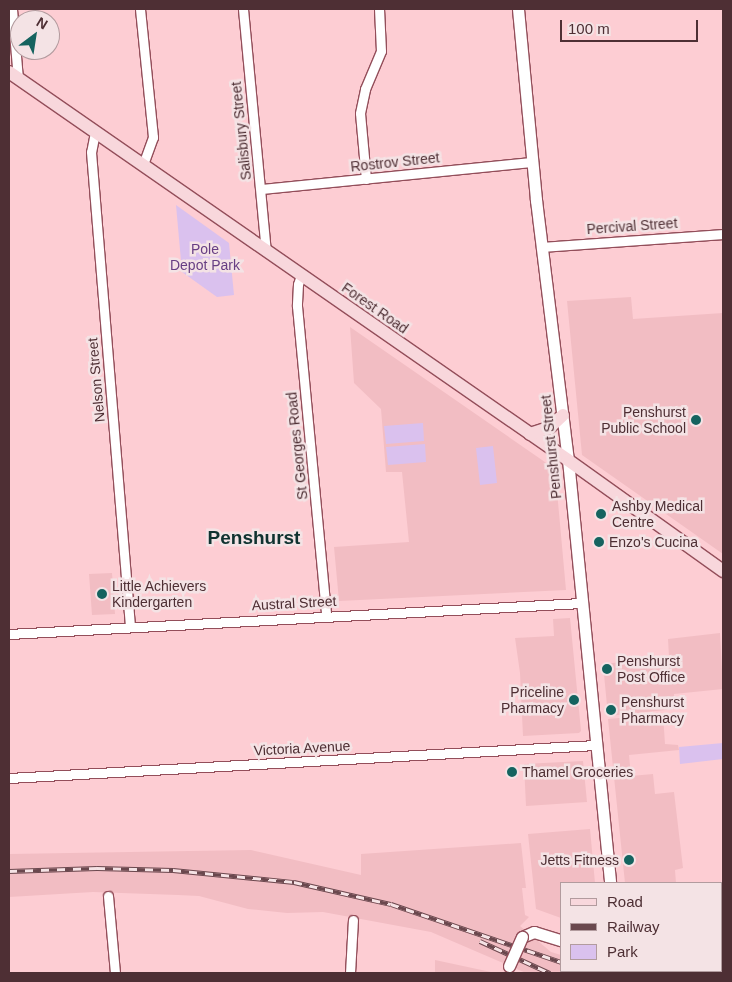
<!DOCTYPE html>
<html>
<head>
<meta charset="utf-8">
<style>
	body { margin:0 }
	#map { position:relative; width:732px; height:982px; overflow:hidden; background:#fdcdd3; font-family:Arial,sans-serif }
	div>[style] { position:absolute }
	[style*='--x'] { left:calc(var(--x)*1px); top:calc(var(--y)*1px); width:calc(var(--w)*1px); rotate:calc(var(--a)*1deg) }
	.built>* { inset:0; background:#f2bdc3 }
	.green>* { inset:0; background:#dac1ee }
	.roads { filter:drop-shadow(1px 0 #934e5a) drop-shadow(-1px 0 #934e5a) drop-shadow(0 1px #934e5a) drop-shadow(0 -1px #934e5a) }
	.street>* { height:9px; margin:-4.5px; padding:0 4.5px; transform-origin:4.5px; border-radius:4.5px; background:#fff }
	.secondary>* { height:11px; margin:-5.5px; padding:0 5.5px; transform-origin:5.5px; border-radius:5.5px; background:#fff }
	.primary>* { height:12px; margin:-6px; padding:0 6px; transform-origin:6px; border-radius:6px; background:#f8d7dc }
	.rail>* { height:4.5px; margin-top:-2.25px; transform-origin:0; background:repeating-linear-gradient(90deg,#f4e3e5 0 8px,#6a484e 0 16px); box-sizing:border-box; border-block:1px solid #6a484e }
	.bridges { filter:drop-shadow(1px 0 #934e5a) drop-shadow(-1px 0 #934e5a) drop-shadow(0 1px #934e5a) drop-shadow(0 -1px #934e5a) }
	.secondary-bridge>* { height:11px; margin:-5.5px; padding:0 5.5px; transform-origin:5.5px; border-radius:5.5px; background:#fff }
	.dots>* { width:14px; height:14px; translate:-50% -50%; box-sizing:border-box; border:2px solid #f4e3e5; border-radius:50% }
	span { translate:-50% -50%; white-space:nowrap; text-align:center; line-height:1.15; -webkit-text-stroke:5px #f4e3e5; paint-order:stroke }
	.street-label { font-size:14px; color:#4e2f34 }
	.park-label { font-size:14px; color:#673e83 }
	.poi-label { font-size:14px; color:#4e2f34 }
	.right { translate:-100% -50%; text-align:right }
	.left { translate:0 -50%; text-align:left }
	.district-label { font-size:19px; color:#0f3230; font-weight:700 }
	.frame { position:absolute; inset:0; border:10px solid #4e2f34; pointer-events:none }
	.legend { position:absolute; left:560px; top:882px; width:162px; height:90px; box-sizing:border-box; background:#f4e3e5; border:1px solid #b29b9e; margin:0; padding:6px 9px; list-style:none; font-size:15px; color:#4e2f34 }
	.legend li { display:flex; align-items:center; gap:10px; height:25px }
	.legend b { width:25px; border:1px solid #b29b9e }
	.north { position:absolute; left:10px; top:10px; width:50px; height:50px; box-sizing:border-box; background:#f4e3e5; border:1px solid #b29b9e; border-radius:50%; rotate:31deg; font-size:14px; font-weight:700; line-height:20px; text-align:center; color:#4e2f34 }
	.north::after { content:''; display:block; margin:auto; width:18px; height:22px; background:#15635f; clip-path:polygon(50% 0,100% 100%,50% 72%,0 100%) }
	.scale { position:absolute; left:560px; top:20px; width:138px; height:22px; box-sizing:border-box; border:2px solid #4e2f34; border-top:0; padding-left:6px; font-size:15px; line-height:18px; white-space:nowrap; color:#4e2f34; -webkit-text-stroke:4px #f4e3e5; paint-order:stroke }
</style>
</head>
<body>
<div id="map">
	<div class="built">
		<i style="clip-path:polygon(631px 297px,633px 319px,723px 313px,723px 554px,582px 455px,567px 301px)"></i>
		<i style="clip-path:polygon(350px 327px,555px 469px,566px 590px,339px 601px,334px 547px,409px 542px,402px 472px,386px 472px,381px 409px,354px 383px)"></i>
		<i style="clip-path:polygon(112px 573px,115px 614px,92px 615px,89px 574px)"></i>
		<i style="clip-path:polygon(570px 618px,581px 731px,579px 733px,523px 736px,520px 673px,515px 638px,554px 636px,553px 619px)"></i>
		<i style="clip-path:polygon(720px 633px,723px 689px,674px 694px,675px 709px,608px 716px,603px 664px,669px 657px,668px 639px)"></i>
		<i style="clip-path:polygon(663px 714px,665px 744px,678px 745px,679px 750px,629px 755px,631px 776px,653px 774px,655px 794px,674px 792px,683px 868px,675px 870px,676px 883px,625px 883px,608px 719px)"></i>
		<i style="clip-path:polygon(583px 761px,587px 802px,526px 806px,524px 764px)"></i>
		<i style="clip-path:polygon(590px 829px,595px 883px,561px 883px,561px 918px,536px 909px,528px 834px)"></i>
		<i style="clip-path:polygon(521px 843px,526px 888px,522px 888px,525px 915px,529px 917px,520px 926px,551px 952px,561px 955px,561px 971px,601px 971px,608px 973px,526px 973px,431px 932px,323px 912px,287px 913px,248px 909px,199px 896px,178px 895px,93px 892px,9px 897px,9px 854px,251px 850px,361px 875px,361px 854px)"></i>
		<i style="clip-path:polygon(435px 960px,491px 972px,491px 973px,435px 973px)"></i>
	</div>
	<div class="green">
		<i style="clip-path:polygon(176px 205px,229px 243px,234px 295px,217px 297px,182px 272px)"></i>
		<i style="clip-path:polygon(423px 423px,424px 441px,386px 444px,384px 426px)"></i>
		<i style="clip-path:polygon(425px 444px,426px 462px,388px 465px,386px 447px)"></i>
		<i style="clip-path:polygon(493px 446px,497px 483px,480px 485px,476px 448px)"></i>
		<i style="clip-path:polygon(723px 743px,723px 759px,680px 764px,679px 747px)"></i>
	</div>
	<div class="roads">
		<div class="street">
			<i style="--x:12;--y:9;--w:70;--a:85.1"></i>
			<i style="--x:140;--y:9;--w:129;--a:84.2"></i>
			<i style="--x:153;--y:137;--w:30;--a:110"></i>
			<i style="--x:243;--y:9;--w:243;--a:84.6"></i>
			<i style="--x:95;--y:132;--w:20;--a:101"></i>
			<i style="--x:91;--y:152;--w:476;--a:85.3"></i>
			<i style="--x:366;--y:179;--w:66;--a:-95.2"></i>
			<i style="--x:360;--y:113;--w:25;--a:-78"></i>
			<i style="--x:365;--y:89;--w:41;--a:-67.2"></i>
			<i style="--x:381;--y:51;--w:42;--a:-92.7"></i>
			<i style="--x:261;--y:189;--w:272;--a:-5.7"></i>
			<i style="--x:542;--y:247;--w:181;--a:-4.1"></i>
			<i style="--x:301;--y:275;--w:9;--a:108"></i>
			<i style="--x:298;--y:284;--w:22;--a:93"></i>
			<i style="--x:297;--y:306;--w:310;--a:84.6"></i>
			<i style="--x:9;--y:634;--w:574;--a:-3.1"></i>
			<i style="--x:9;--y:778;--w:588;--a:-3.22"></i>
			<i style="--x:108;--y:896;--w:77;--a:84.8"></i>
			<i style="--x:350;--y:973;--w:53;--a:-86.8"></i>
		</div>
		<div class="secondary">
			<i style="--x:518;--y:9;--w:192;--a:84.6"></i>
			<i style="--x:536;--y:200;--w:262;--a:83"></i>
			<i style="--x:568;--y:460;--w:425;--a:84.3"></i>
			<i style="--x:522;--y:937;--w:13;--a:-23"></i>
			<i style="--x:534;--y:932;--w:28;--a:17"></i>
			<i style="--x:708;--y:971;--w:6;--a:18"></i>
		</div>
		<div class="primary">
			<i style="--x:9;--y:72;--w:680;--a:34.76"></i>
			<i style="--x:568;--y:460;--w:191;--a:35.6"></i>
			<i style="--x:530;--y:434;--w:20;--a:-18"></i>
			<i style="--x:549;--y:428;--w:19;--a:-43"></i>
		</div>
	</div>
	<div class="rail">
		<i style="--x:9;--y:871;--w:88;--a:-2"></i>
		<i style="--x:97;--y:868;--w:76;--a:1.5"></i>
		<i style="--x:173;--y:870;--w:122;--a:5.7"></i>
		<i style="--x:294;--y:882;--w:99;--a:12.8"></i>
		<i style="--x:391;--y:904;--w:180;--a:18.8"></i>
		<i style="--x:480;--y:941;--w:77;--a:24.6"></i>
		<i style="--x:584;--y:971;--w:8;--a:14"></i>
	</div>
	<div class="bridges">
		<div class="secondary-bridge">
			<i style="--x:509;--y:966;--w:32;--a:-66"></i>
		</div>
	</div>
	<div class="dots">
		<i style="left:696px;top:420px;background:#15635f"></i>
		<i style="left:601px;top:514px;background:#15635f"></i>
		<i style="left:599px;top:542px;background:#15635f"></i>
		<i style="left:102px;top:594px;background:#15635f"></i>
		<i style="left:607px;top:669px;background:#15635f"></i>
		<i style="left:574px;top:700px;background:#15635f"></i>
		<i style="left:611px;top:710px;background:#15635f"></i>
		<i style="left:512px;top:772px;background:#15635f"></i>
		<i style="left:629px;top:860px;background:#15635f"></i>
	</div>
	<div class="street-label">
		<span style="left:241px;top:131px;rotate:-96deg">Salisbury Street</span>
		<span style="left:395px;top:162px;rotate:-6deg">Rostrov Street</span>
		<span style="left:632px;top:226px;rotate:-4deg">Percival Street</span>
		<span style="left:375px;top:308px;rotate:35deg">Forest Road</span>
		<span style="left:96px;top:380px;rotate:-95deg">Nelson Street</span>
		<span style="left:297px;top:446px;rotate:-96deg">St Georges Road</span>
		<span style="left:551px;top:447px;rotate:-96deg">Penshurst Street</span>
		<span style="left:294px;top:603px;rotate:-3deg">Austral Street</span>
		<span style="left:302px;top:748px;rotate:-3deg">Victoria Avenue</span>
	</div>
	<div class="park-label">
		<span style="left:205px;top:257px">Pole<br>Depot Park</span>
	</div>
	<div class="poi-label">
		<span class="right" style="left:686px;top:420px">Penshurst<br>Public School</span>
		<span class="left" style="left:612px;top:514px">Ashby Medical<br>Centre</span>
		<span class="left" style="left:609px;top:542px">Enzo's Cucina</span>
		<span class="left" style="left:112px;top:594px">Little Achievers<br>Kindergarten</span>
		<span class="left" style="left:617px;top:669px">Penshurst<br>Post Office</span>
		<span class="right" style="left:564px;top:700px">Priceline<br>Pharmacy</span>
		<span class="left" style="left:621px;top:710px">Penshurst<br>Pharmacy</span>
		<span class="left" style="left:522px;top:772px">Thamel Groceries</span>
		<span class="right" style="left:619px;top:860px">Jetts Fitness</span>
	</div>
	<div class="district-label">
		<span style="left:254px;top:538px">Penshurst</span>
	</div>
	<div class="frame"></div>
	<ul class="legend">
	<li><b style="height:6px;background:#f8d7dc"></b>Road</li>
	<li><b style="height:6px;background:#6a484e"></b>Railway</li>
	<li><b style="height:14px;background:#dac1ee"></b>Park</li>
	</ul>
	<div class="north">N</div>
	<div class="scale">100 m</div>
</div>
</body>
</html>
